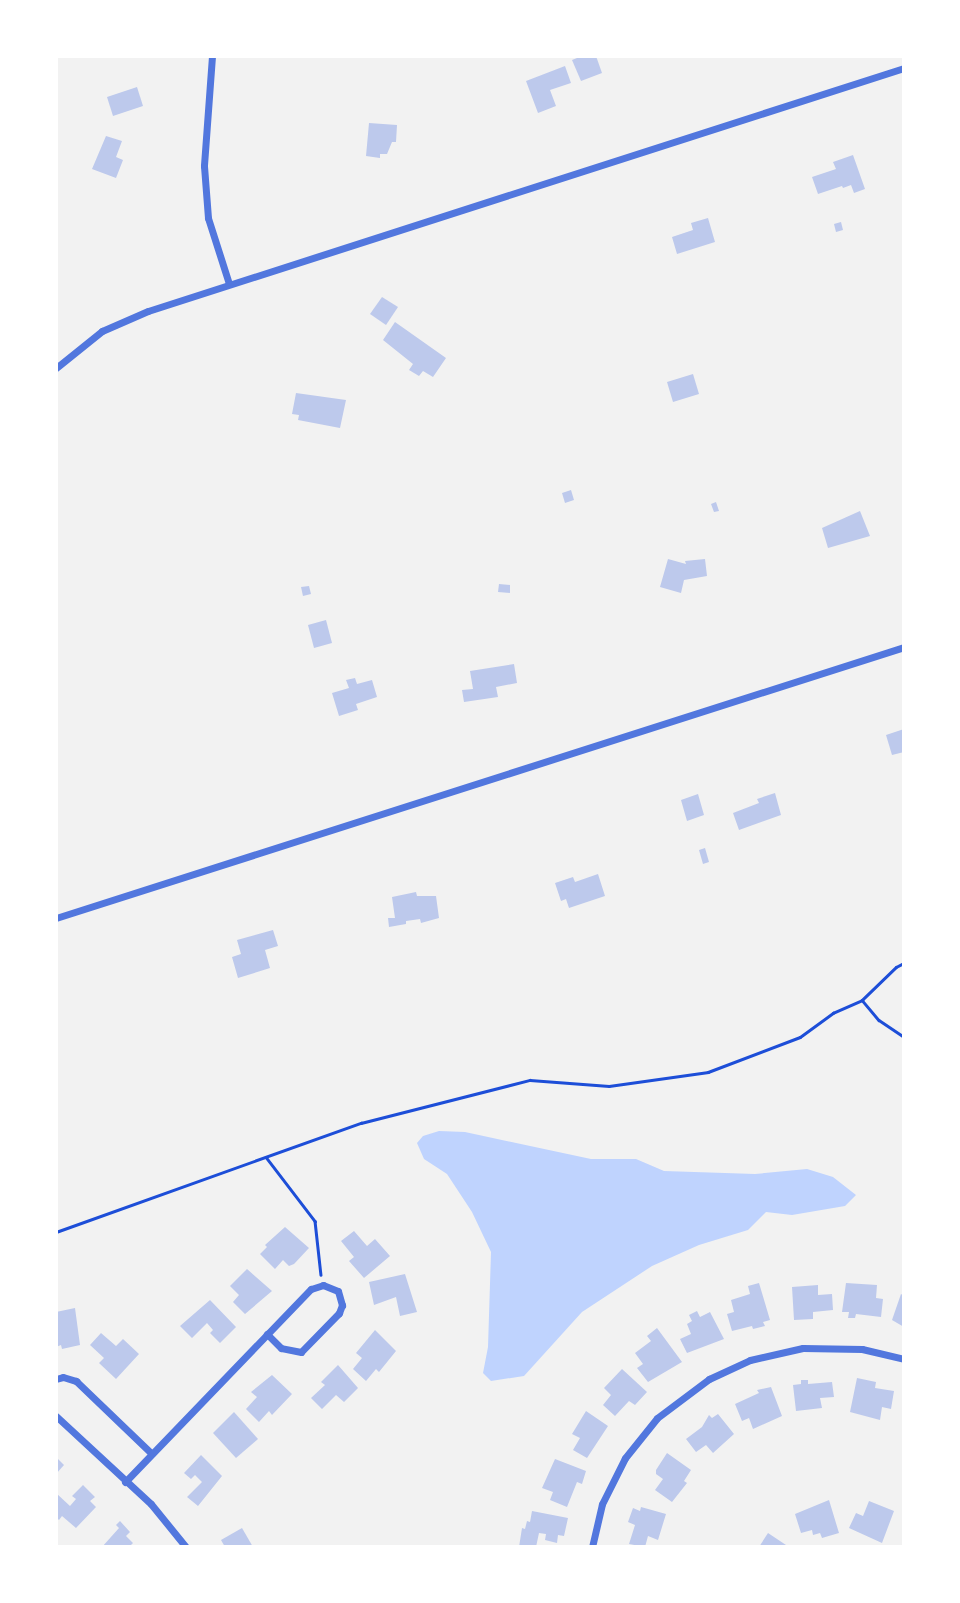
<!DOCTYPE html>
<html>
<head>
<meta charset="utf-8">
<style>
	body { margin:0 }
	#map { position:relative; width:960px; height:1603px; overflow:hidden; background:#f2f2f2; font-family:"Roboto Condensed",sans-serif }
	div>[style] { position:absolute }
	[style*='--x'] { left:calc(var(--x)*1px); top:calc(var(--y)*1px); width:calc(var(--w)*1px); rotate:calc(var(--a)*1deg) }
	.water>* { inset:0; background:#bfd3fe }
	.building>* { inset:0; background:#bdc9ec }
	.path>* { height:2.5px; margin:-1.25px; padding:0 1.25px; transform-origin:1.25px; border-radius:1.25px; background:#1d4ed8 }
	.minor>* { height:7px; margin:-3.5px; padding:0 3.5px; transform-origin:3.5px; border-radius:3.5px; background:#5277de }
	span { translate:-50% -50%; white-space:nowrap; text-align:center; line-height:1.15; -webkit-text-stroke:5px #fff; paint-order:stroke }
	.frame { position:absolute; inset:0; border:58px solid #fff; pointer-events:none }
</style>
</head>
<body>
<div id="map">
	<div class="water">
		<i style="clip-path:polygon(439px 1131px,465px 1132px,591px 1159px,636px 1159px,664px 1171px,755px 1174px,807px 1169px,833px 1177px,856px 1195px,845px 1206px,792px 1215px,766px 1212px,748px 1230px,699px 1245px,652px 1266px,582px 1312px,524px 1376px,491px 1381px,483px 1373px,488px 1347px,491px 1252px,472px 1212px,447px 1174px,424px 1159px,417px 1143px,423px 1136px)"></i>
	</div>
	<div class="building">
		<i style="clip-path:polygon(582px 56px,596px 56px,602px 73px,581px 81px,572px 60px)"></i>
		<i style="clip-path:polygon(565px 66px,571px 83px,550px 90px,556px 106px,538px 113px,526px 81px)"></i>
		<i style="clip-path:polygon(137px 87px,143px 106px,113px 116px,107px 97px)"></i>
		<i style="clip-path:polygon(369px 123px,397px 125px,396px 142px,392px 142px,387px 154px,380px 154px,380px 158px,366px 156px)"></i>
		<i style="clip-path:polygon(106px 136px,122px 141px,116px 157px,123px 160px,116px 178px,92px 169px)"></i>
		<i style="clip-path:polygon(853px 155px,865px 189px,854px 193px,851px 185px,843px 188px,842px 186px,818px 194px,812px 177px,836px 169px,833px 162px)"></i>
		<i style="clip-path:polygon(708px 218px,715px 242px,677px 254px,672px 237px,693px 230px,691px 223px)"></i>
		<i style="clip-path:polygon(841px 222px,843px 230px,836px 232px,834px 224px)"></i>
		<i style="clip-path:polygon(382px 297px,398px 307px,386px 325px,370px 314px)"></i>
		<i style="clip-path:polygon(395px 322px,446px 358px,433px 377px,423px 371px,419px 376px,409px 370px,413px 364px,383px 340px)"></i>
		<i style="clip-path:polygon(693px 374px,699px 394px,673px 402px,667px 382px)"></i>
		<i style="clip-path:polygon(296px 393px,346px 400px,340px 428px,298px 420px,299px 415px,292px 414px)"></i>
		<i style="clip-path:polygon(571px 490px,574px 500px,565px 503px,562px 493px)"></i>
		<i style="clip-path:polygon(716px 502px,719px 511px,714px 512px,711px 504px)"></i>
		<i style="clip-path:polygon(860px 511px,870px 536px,828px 548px,822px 528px)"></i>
		<i style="clip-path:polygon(668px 559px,686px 564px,685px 561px,705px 559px,707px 576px,684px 580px,681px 593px,660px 587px)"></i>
		<i style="clip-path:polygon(499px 584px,510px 585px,510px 593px,498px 592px)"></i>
		<i style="clip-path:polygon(309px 586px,311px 594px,303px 596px,301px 587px)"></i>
		<i style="clip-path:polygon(326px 620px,332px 643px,314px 648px,308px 625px)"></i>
		<i style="clip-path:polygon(514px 664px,517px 683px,496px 687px,498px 697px,464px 702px,462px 690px,473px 689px,470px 671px)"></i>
		<i style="clip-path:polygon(355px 678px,357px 684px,372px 680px,377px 697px,356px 704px,358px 710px,339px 716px,332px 693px,349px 688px,346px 680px)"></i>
		<i style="clip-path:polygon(904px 729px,904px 752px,892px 755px,886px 735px)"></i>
		<i style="clip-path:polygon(775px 793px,781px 815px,739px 830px,733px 813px,759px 803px,757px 799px)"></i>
		<i style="clip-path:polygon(698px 794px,704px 815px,687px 821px,681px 800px)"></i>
		<i style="clip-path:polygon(705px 848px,709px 862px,703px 864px,699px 850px)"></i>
		<i style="clip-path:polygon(598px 874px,605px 896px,569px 908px,566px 899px,561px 901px,555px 883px,573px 877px,575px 882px)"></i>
		<i style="clip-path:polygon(416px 892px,417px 896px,436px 896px,439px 918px,421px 923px,420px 919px,406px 921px,406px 924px,389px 927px,388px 918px,395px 918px,392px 897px)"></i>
		<i style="clip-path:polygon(273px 930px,278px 946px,265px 950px,270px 968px,238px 978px,232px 957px,241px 954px,237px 940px)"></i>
		<i style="clip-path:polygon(285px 1227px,309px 1248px,294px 1264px,289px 1266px,283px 1260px,275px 1269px,260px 1254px,267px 1247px,265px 1245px)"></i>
		<i style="clip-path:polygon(354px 1231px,367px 1246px,375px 1239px,390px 1256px,364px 1278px,349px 1261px,354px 1257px,341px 1241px)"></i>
		<i style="clip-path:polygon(247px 1269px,272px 1291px,245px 1314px,233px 1302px,239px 1295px,230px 1286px)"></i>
		<i style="clip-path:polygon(405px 1274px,417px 1312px,400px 1316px,396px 1297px,374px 1305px,369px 1282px)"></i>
		<i style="clip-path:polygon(759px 1283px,770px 1320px,763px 1322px,765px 1326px,753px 1329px,752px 1326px,732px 1331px,727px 1314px,734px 1312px,731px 1300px,750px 1294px,748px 1286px)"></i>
		<i style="clip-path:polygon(846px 1283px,877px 1285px,876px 1298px,883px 1299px,881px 1317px,856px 1314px,855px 1318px,848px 1318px,849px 1312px,842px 1312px)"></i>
		<i style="clip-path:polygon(818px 1285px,818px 1295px,832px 1294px,833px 1310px,813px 1312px,813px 1319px,794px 1320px,792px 1287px)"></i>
		<i style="clip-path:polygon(901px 1294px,904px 1296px,904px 1327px,892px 1320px)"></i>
		<i style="clip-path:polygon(210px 1300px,236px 1327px,220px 1343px,210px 1333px,213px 1330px,207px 1323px,192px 1338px,180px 1326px)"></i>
		<i style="clip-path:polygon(75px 1308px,80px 1345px,62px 1349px,61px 1345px,56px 1347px,56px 1312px)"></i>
		<i style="clip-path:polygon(697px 1311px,700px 1317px,710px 1312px,724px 1339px,687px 1353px,680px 1339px,691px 1334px,687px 1324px,692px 1321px,689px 1315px)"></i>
		<i style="clip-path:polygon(657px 1328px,682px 1362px,648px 1382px,637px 1368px,643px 1364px,635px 1353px,651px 1341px,647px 1336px)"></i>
		<i style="clip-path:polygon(375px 1330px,396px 1351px,379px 1372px,376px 1369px,366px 1381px,353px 1369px,362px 1358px,356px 1353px)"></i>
		<i style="clip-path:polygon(101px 1333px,116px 1346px,123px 1339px,139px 1354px,116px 1379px,99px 1363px,104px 1358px,90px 1345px)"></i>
		<i style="clip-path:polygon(338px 1365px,358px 1388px,344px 1402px,336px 1395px,322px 1409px,311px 1398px,325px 1385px,321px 1382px)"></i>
		<i style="clip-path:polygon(622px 1369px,647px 1392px,635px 1405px,629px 1401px,615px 1416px,603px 1405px,611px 1395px,604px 1388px)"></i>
		<i style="clip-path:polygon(272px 1375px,292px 1394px,272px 1415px,269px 1411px,259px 1422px,246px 1409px,257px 1397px,251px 1392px)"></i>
		<i style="clip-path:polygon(857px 1378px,876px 1382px,875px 1388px,894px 1391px,891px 1409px,882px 1407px,880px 1420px,850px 1412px)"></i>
		<i style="clip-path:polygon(801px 1380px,808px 1380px,808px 1384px,832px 1382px,834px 1397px,820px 1398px,822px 1408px,796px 1411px,793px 1385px,801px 1384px)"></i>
		<i style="clip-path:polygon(771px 1387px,782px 1416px,753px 1429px,749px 1418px,742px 1421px,735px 1404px,759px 1393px,757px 1390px)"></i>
		<i style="clip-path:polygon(586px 1411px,608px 1426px,587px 1458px,573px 1450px,580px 1438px,572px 1434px)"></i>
		<i style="clip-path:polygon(234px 1412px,258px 1439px,236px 1458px,213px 1433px)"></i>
		<i style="clip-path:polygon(718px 1414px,734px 1434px,713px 1453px,706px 1445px,696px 1452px,686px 1439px,702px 1427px,709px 1415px,712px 1418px)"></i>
		<i style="clip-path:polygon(667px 1453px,691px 1470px,684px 1481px,687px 1483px,672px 1502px,655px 1490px,663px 1479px,656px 1474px,656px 1470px)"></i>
		<i style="clip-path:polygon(201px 1455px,222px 1476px,198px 1506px,187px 1497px,202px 1482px,195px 1475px,191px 1479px,184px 1473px)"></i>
		<i style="clip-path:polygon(56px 1457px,64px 1465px,56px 1474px)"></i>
		<i style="clip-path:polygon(555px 1459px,586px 1471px,582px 1484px,577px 1482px,567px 1507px,550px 1500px,553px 1492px,542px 1488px)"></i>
		<i style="clip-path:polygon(83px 1485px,95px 1497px,90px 1501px,96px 1507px,76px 1528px,62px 1516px,59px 1520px,56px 1517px,56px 1493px,70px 1506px,76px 1499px,72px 1496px)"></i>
		<i style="clip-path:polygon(829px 1500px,839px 1533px,822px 1538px,820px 1533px,813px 1535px,812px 1530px,801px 1533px,795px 1514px)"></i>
		<i style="clip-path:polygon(869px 1501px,894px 1511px,882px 1543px,849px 1528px,856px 1513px,863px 1516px)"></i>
		<i style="clip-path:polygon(641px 1507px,666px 1514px,658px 1540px,648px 1536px,645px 1547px,629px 1544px,635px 1525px,628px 1522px,633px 1508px,640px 1511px)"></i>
		<i style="clip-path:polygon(532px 1511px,568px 1518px,564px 1536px,558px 1535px,557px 1543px,545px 1540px,546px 1534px,539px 1533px,536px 1547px,519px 1547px,522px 1528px,525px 1529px,527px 1521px,530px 1522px)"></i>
		<i style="clip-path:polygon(120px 1521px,130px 1532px,126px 1536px,133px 1543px,129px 1547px,102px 1547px,119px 1528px,116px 1525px)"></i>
		<i style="clip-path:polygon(242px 1528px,253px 1547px,225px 1547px,221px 1540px)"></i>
		<i style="clip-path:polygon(768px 1533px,789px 1547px,759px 1547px)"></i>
	</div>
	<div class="path">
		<i style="--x:862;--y:1000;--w:26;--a:50"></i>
		<i style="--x:879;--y:1020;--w:30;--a:34"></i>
		<i style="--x:266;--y:1157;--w:81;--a:52.6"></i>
		<i style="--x:315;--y:1221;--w:54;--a:83.7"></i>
		<i style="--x:56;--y:1232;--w:324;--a:-19.7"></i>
		<i style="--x:361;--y:1123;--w:174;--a:-14.3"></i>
		<i style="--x:530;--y:1080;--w:79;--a:4.3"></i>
		<i style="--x:609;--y:1086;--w:100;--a:-8"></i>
		<i style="--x:708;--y:1072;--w:98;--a:-20.8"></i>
		<i style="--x:800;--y:1037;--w:41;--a:-36"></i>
		<i style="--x:833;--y:1013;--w:32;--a:-24"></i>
		<i style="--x:862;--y:1000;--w:47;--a:-44.1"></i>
		<i style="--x:896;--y:967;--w:9;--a:-27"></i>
	</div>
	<div class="minor">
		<i style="--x:212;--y:56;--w:110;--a:94.2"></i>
		<i style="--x:204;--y:166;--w:52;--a:85.6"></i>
		<i style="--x:208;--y:218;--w:69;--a:72.3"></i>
		<i style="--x:56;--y:368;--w:59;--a:-38.8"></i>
		<i style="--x:102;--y:331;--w:50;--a:-23.5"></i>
		<i style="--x:148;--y:311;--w:794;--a:-17.82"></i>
		<i style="--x:56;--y:918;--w:890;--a:-17.72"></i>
		<i style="--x:56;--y:1379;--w:7;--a:-16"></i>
		<i style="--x:63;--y:1377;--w:14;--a:17"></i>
		<i style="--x:76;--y:1381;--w:105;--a:43.8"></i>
		<i style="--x:56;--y:1416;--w:129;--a:42.8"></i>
		<i style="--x:151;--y:1504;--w:55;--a:50.9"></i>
		<i style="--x:125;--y:1482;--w:268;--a:-46.1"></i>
		<i style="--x:311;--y:1289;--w:13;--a:-18"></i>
		<i style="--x:323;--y:1285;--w:16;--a:22"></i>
		<i style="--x:338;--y:1291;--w:15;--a:74"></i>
		<i style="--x:342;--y:1305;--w:9;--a:111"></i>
		<i style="--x:339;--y:1313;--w:54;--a:134.3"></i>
		<i style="--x:301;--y:1352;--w:20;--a:-169"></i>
		<i style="--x:281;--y:1348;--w:20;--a:-135"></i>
		<i style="--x:592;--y:1547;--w:44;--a:-76.9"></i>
		<i style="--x:602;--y:1504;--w:51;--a:-63.4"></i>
		<i style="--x:625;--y:1458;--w:51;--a:-51.3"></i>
		<i style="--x:657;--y:1418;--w:65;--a:-36.9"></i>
		<i style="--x:709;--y:1379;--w:45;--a:-24.9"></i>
		<i style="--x:750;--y:1360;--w:54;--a:-12.8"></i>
		<i style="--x:803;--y:1348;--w:59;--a:1"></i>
		<i style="--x:862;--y:1349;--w:43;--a:13.4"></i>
	</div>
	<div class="frame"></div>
</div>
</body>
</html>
